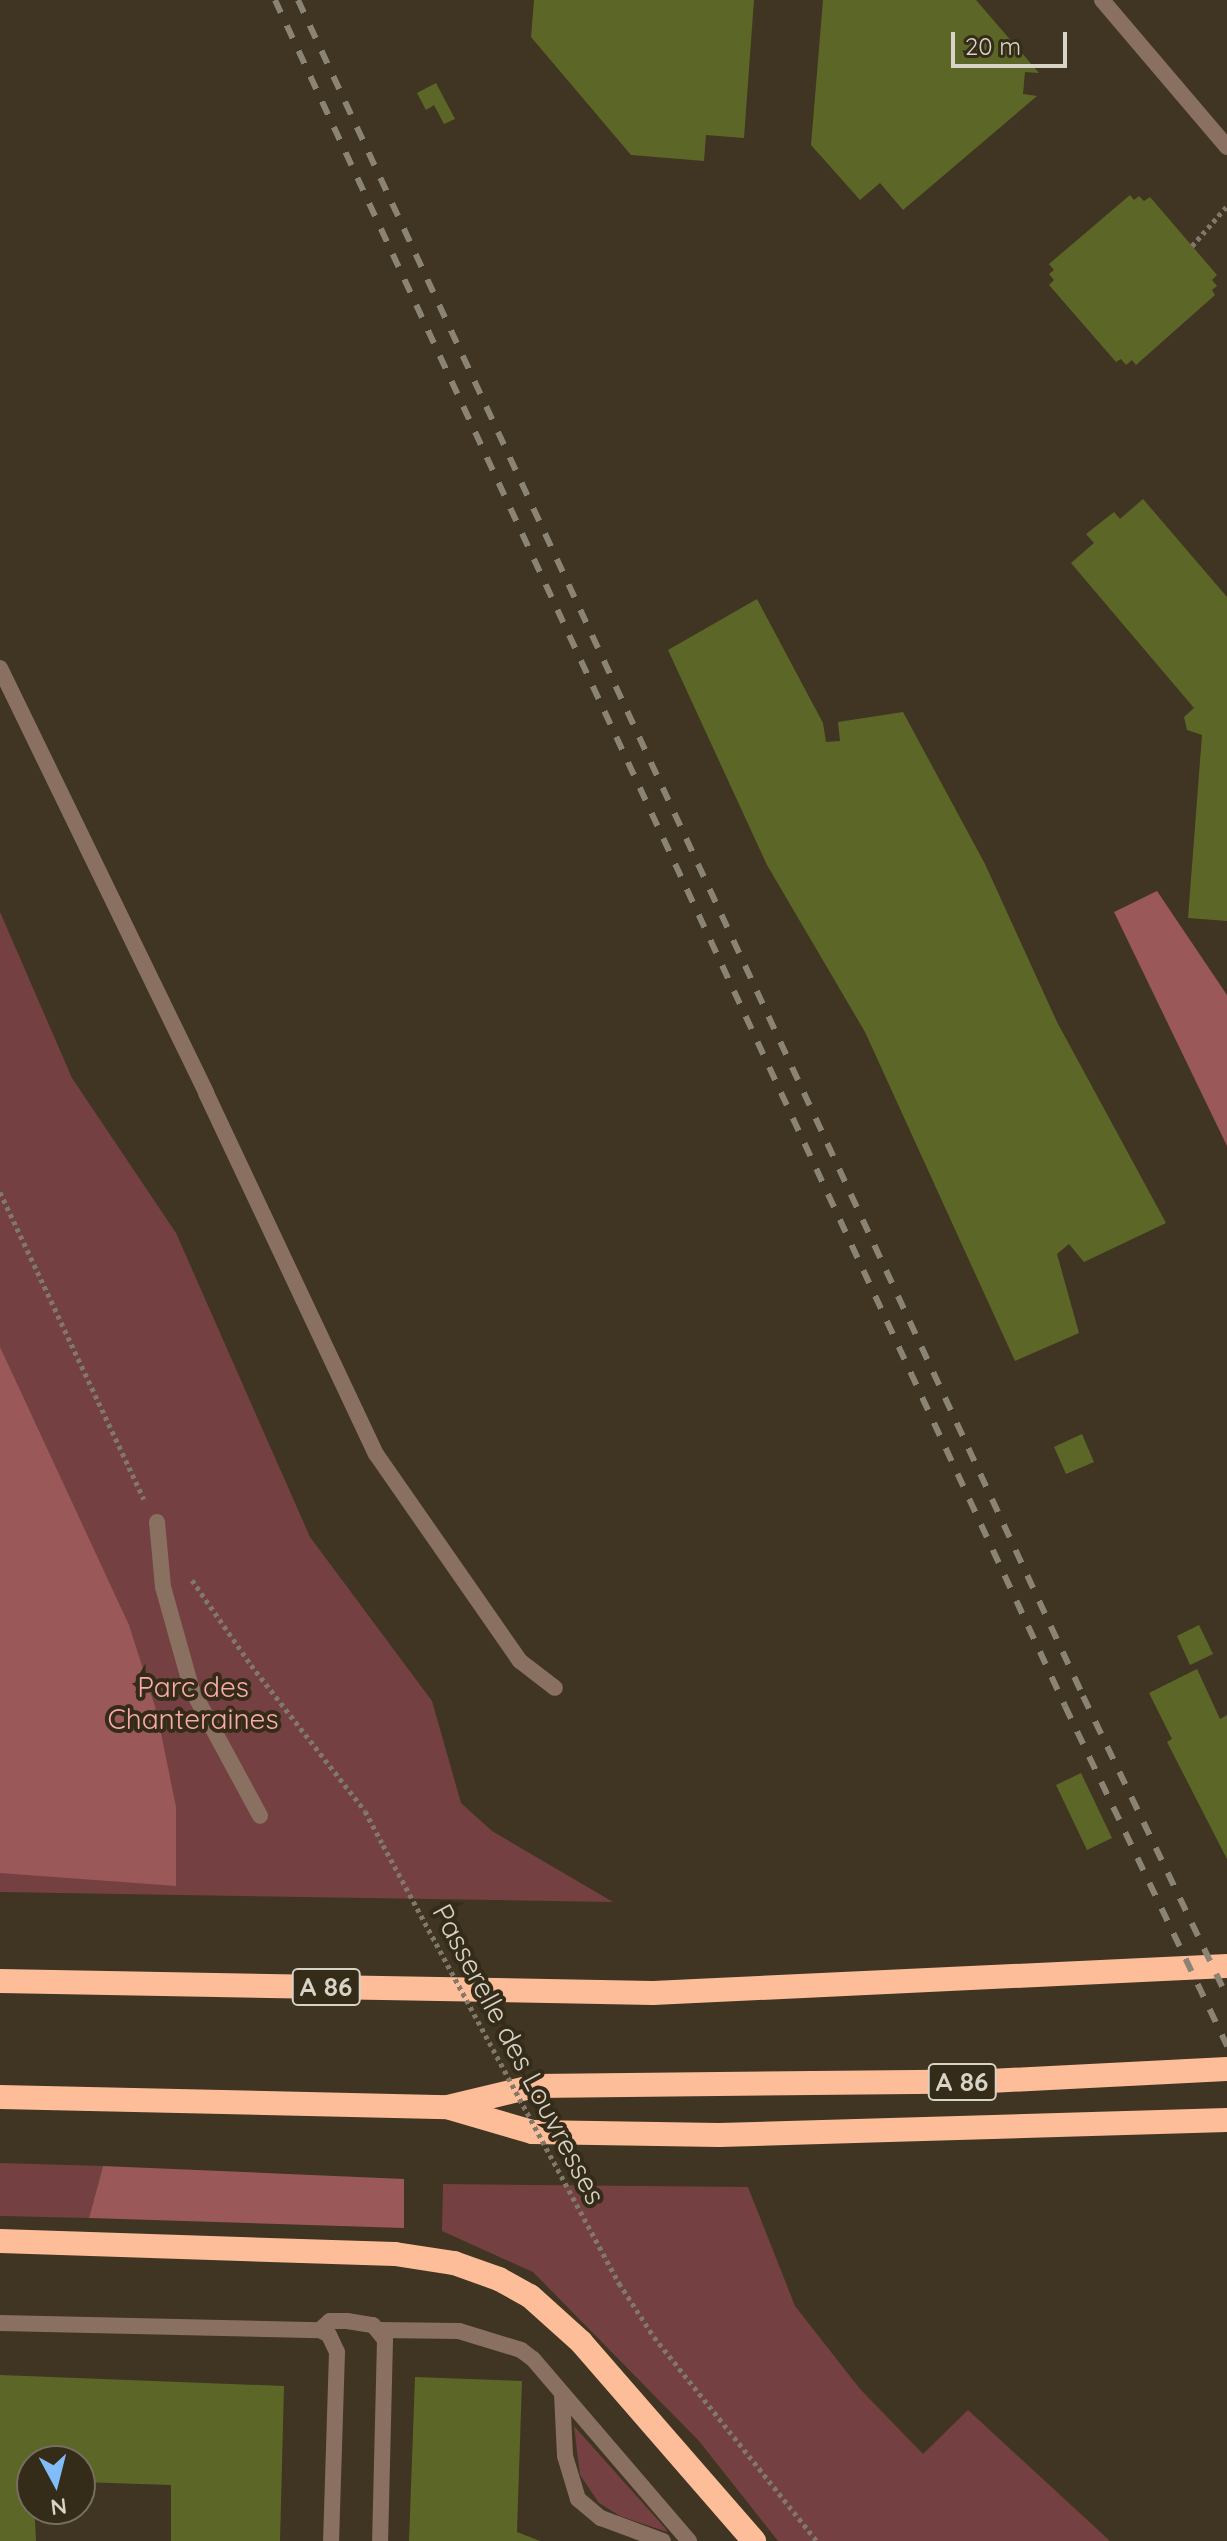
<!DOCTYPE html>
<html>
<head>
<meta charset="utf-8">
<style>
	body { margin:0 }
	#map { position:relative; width:1227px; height:2541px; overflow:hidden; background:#3f3522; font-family:Quicksand,sans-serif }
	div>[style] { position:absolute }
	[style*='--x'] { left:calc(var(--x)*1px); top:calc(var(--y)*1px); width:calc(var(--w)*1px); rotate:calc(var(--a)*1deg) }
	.green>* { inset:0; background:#744041 }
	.forest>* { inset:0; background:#9a5859 }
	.building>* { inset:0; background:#5c6727 }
	.path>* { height:5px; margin-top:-2.5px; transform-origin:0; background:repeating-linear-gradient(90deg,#807868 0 4px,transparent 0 8px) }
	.service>* { height:16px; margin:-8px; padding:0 8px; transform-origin:8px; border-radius:8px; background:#8a7061 }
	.minor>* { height:16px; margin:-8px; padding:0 8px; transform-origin:8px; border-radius:8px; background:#8a7061 }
	.motorway>* { height:24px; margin:-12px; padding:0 12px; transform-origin:12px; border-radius:12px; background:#fcbd98 }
	.rail>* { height:6px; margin-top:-3px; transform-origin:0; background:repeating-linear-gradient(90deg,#8b8374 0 14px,transparent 0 28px) }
	.path-bridge>* { height:5px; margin-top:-2.5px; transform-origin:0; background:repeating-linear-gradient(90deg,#807868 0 4px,transparent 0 8px) }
	span { translate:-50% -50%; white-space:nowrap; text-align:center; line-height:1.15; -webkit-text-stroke:8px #342b18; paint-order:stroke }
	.shield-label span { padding:2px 6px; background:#342b18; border:2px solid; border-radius:6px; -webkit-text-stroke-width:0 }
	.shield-label { font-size:26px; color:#d8d3c7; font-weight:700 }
	.park-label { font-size:28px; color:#faaaaa }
	.street-label { font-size:28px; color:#d8d3c7 }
	.north { position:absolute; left:16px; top:2445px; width:80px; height:80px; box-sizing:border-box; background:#342b18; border:2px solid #766e5e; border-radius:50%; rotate:173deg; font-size:22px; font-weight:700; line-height:32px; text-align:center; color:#d8d3c7 }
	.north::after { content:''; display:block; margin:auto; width:28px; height:36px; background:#81bdfa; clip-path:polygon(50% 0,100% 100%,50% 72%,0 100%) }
	.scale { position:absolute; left:951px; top:32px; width:116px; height:36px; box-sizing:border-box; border:4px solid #d8d3c7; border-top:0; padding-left:10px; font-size:24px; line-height:28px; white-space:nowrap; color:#d8d3c7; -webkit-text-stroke:6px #342b18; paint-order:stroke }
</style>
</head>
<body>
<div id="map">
	<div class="green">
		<i style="clip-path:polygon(0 912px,72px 1078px,176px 1233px,310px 1537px,432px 1701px,461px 1803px,492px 1831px,613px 1902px,0 1892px)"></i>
		<i style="clip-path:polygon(0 2163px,103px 2166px,89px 2218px,0 2216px)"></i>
		<i style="clip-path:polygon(443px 2184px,748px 2187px,795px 2306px,860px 2389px,923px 2454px,968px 2410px,1110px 2541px,778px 2541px,699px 2441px,533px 2272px,442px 2231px)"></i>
		<i style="clip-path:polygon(574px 2426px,666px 2529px,667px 2532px,620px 2516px,599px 2503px,580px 2475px)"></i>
	</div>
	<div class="forest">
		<i style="clip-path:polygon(1157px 891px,1227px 995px,1227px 1146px,1114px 912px)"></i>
		<i style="clip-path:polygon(0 1347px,129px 1625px,157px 1713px,176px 1807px,176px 1886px,0 1873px)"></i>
		<i style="clip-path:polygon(103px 2166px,404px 2179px,404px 2228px,89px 2218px)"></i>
	</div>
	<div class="building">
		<i style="clip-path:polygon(534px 0,754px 0,744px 138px,706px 135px,704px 161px,631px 155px,531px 37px)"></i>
		<i style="clip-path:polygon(823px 0,976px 0,1039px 73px,1025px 72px,1023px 94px,1037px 96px,903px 210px,880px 183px,860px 200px,811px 145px)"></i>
		<i style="clip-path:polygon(436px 83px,455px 119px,444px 124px,434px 105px,426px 110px,417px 93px)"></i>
		<i style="clip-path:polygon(1130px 195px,1134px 200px,1139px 196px,1144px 201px,1150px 197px,1217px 275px,1212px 280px,1217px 286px,1212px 290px,1215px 295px,1136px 365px,1132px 360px,1126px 365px,1121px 359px,1116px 362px,1049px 285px,1054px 280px,1049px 274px,1054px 270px,1049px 264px)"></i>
		<i style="clip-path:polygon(1143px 499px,1227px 597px,1227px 921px,1188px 918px,1202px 735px,1187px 730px,1184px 717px,1194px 708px,1071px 563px,1094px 543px,1086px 534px,1114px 512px,1120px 519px)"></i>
		<i style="clip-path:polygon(757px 599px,823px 723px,826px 742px,840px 741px,838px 722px,903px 712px,985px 864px,1057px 1022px,1166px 1223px,1084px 1262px,1069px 1244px,1057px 1254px,1079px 1333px,1015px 1361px,865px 1032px,767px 865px,668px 650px)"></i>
		<i style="clip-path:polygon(1082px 1434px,1094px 1462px,1066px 1474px,1054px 1447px)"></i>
		<i style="clip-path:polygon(1199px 1625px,1213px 1654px,1190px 1665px,1177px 1636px)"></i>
		<i style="clip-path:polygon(1197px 1669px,1220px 1719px,1227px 1715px,1227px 1859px,1167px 1742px,1172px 1739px,1149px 1693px)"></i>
		<i style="clip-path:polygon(1081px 1773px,1112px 1838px,1087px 1850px,1056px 1785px)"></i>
		<i style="clip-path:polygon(0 2375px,284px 2386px,280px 2541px,171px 2541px,171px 2485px,80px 2482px,80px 2461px,32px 2461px,36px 2541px,0 2541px)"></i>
		<i style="clip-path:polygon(415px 2377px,522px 2381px,517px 2532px,540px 2541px,409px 2541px)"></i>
	</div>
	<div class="path">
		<i style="--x:1192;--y:246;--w:53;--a:-48.8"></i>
		<i style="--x:0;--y:1192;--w:339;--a:64.9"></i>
		<i style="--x:192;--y:1580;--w:103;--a:55.2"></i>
		<i style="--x:251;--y:1665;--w:185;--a:52"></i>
		<i style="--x:365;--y:1811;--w:38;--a:62"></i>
		<i style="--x:619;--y:2283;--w:64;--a:57.1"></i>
		<i style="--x:654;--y:2337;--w:261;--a:51.4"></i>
	</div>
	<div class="service">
		<i style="--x:0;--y:668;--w:472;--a:64.1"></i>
		<i style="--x:206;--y:1093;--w:399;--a:64.8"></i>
		<i style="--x:376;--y:1454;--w:252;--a:55.2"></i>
		<i style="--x:520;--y:1661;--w:44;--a:37.6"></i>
		<i style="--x:157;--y:1522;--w:65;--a:84.7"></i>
		<i style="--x:163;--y:1587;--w:107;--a:74.3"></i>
		<i style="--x:192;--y:1690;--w:143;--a:61.6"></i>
		<i style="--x:0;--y:2323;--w:320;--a:1.3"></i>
		<i style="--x:320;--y:2330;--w:10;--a:29"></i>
		<i style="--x:329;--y:2335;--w:19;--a:65"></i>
		<i style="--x:337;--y:2352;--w:189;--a:91.8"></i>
		<i style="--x:320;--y:2330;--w:13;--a:-42"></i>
		<i style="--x:330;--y:2321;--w:17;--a:0"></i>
		<i style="--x:347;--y:2321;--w:26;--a:9"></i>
		<i style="--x:373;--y:2325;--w:19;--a:51"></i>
		<i style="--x:385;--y:2340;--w:201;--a:91.4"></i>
		<i style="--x:379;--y:2330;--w:80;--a:0.7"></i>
		<i style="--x:459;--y:2331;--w:65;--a:17"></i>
		<i style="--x:521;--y:2350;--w:15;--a:37"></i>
		<i style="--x:533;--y:2359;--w:240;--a:49.4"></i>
		<i style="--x:562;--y:2394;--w:62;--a:87.2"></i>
		<i style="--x:565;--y:2456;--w:45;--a:73.2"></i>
		<i style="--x:578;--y:2499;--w:30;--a:40"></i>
		<i style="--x:601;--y:2518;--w:66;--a:20.4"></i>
	</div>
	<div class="minor">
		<i style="--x:1102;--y:0;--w:193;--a:49.6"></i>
	</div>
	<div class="motorway">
		<i style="--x:0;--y:1981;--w:653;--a:1.05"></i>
		<i style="--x:653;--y:1993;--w:575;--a:-2.69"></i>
		<i style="--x:0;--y:2097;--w:448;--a:1.3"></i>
		<i style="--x:448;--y:2107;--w:89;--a:-13.6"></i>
		<i style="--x:535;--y:2086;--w:455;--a:-0.6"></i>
		<i style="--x:990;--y:2081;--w:237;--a:-2.9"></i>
		<i style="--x:450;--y:2108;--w:85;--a:16.3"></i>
		<i style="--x:532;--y:2132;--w:187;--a:0.9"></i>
		<i style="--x:719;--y:2135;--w:508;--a:-1.69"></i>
		<i style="--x:0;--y:2241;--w:395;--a:1.9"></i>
		<i style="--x:395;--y:2254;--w:60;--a:8.7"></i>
		<i style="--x:454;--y:2263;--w:48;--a:19.6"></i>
		<i style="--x:499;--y:2279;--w:35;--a:29"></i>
		<i style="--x:530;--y:2296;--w:69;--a:42"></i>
		<i style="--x:581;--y:2342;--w:264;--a:49"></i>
	</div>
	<div class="rail">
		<i style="--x:275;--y:0;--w:1880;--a:65.15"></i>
		<i style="--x:1065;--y:1706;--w:377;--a:64.5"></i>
		<i style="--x:298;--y:0;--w:1869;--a:65.16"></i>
		<i style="--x:1083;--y:1696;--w:334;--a:64.4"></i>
	</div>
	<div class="path-bridge">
		<i style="--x:383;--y:1845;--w:498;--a:61.7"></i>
	</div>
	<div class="shield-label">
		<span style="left:326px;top:1987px">A 86</span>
		<span style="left:962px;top:2082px">A 86</span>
	</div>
	<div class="park-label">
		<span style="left:193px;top:1703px">Parc des<br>Chanteraines</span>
	</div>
	<div class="street-label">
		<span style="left:519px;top:2054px;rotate:62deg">Passerelle des Louvresses</span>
	</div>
	<div class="north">N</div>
	<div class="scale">20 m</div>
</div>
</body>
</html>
